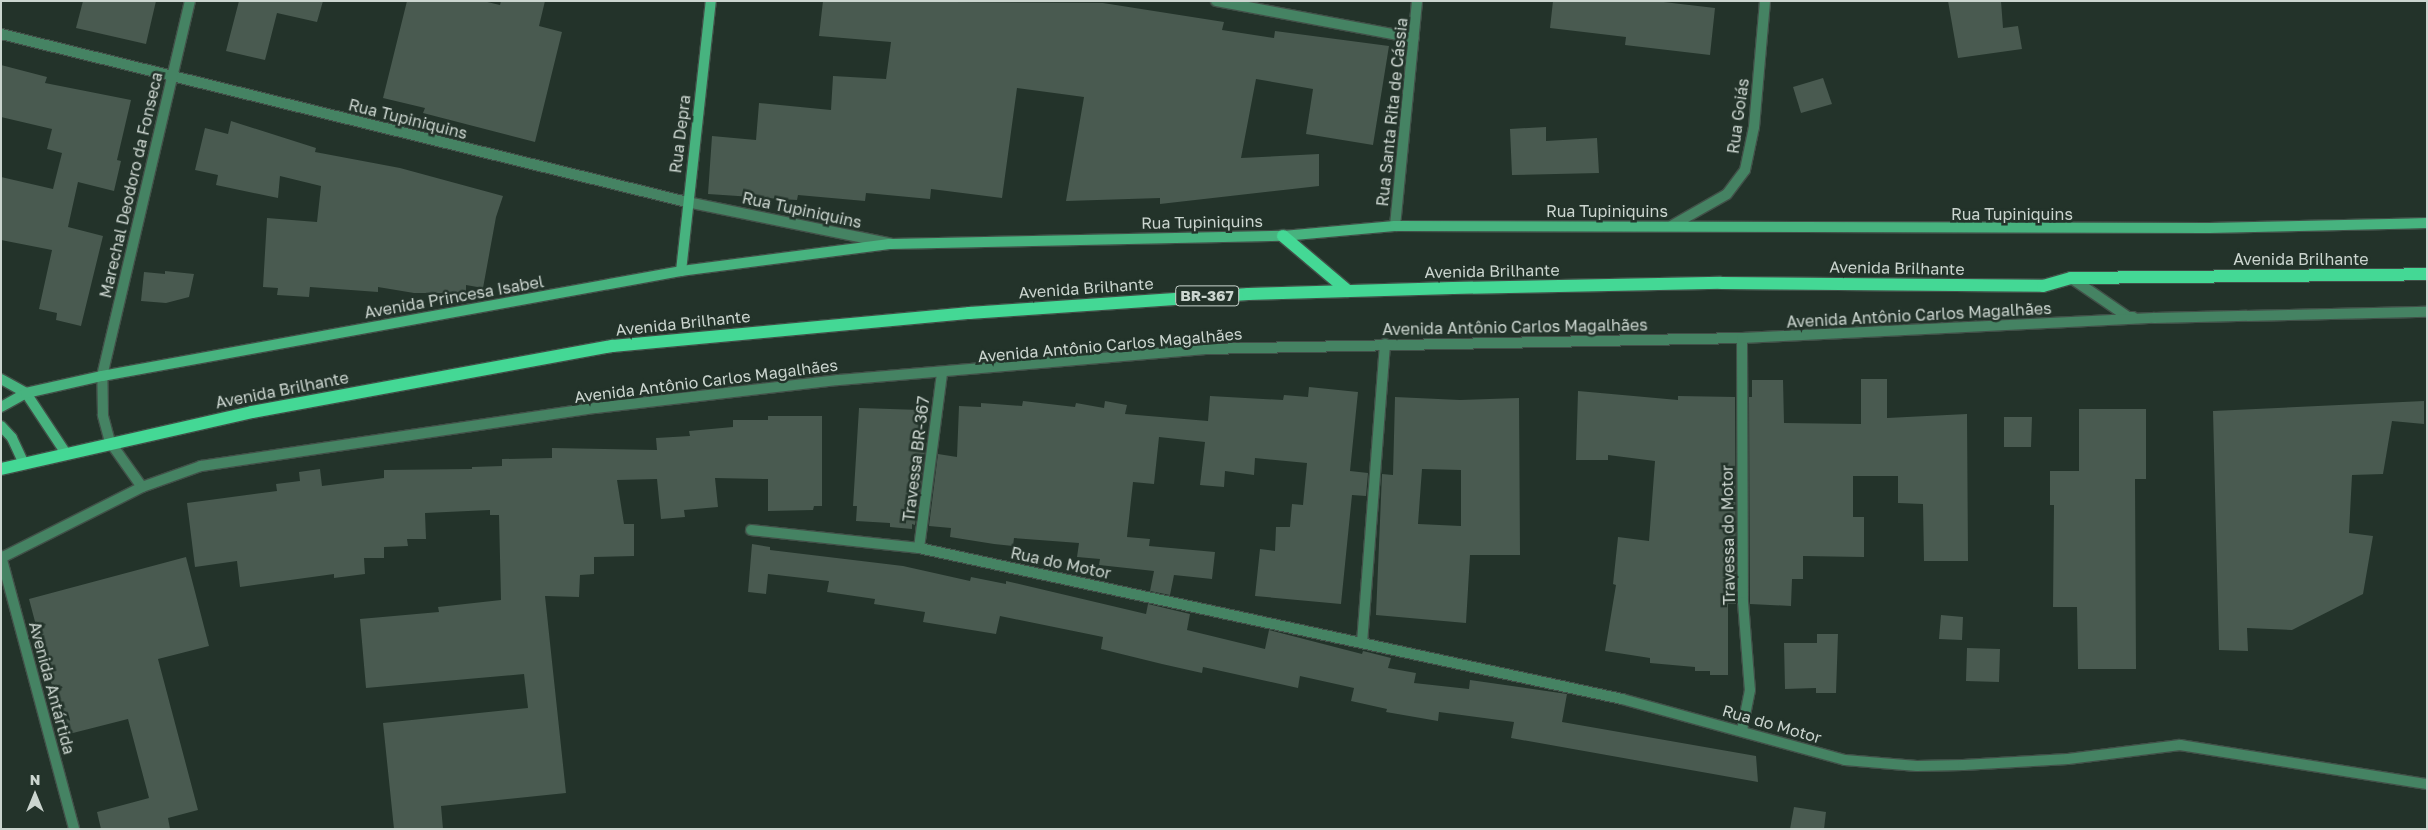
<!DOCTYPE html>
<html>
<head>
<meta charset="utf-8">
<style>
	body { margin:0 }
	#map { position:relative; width:2428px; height:830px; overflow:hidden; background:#23332a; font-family:"Golos Text",sans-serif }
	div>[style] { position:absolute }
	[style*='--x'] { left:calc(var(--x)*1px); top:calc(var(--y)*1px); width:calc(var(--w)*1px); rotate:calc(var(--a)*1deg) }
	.building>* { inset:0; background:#495a50 }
	.roads { filter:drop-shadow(1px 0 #415048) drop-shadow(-1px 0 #415048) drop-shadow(0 1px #415048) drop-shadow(0 -1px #415048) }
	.street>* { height:10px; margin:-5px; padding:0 5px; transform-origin:5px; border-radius:5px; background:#458363 }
	.secondary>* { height:10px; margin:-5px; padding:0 5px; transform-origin:5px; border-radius:5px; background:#47b37f }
	.primary>* { height:12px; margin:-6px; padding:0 6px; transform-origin:6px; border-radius:6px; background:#44d895 }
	span { translate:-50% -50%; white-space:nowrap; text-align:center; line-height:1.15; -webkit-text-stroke:5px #23332a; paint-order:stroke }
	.shield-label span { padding:1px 4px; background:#23332a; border:1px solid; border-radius:4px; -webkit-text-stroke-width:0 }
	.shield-label { font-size:15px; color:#cbd5cf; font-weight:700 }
	.street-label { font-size:16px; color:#cbd5cf }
	.frame { position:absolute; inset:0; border:2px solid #cbd5cf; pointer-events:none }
	.north { position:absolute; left:10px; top:770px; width:50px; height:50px; -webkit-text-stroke:4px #23332a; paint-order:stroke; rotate:0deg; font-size:14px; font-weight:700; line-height:20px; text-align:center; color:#cbd5cf }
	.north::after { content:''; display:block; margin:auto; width:18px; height:22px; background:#cbd5cf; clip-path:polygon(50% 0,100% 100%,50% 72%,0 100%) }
</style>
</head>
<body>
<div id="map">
	<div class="building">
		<i style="clip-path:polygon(83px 1px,156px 1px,146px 44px,76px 28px)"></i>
		<i style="clip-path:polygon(239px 1px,323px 1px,317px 22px,277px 13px,265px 60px,226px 51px)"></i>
		<i style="clip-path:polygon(407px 1px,483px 1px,500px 5px,501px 1px,545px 1px,539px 26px,562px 32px,535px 142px,423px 113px,425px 108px,383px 98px)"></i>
		<i style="clip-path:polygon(823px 1px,1103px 3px,1224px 22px,1222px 30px,1274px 38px,1275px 31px,1389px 46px,1373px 145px,1306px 134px,1313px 89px,1256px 79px,1241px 158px,1319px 154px,1319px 186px,1160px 204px,1160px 198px,1066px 201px,1084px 97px,1017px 88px,1002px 198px,931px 189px,930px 199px,866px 193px,865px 201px,798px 195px,797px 200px,708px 194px,712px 136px,756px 140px,759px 103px,831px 110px,833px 76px,886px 79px,891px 42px,819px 36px)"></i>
		<i style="clip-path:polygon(1553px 1px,1655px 1px,1715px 8px,1710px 55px,1625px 45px,1626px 37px,1550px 28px)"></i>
		<i style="clip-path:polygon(1948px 1px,2001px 1px,2003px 28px,2018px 26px,2022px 49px,1958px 58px)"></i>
		<i style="clip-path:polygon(1px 65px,47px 77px,45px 83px,131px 100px,117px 160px,121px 161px,114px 191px,78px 182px,68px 227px,103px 236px,81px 326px,56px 320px,57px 313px,39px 309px,52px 250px,1px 240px,1px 177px,53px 189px,62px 153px,47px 149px,52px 129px,1px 117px)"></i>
		<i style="clip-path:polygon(1823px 78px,1832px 104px,1801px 113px,1793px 87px)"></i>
		<i style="clip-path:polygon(231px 121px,316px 148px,315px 152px,400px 168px,503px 196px,496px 217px,483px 288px,466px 285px,466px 293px,414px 293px,378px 287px,378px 292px,310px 287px,309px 297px,277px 295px,278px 288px,263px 287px,267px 218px,317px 222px,321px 186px,280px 176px,278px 198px,216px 185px,218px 175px,195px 170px,205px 128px,228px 134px)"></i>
		<i style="clip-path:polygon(1546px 127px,1546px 141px,1597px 138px,1599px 173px,1512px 175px,1510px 129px)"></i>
		<i style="clip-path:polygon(165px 271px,194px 274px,189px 297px,166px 303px,141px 301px,144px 272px,165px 274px)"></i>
		<i style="clip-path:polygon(1861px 379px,1887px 379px,1887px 418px,1967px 414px,1968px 561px,1924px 561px,1923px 504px,1898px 503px,1898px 476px,1853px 476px,1853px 517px,1864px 517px,1864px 557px,1803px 556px,1803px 579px,1792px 579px,1791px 606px,1750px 604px,1749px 397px,1752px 397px,1752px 380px,1783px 380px,1784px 423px,1861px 424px)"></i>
		<i style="clip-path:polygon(1309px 387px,1358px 392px,1350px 471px,1368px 473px,1366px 496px,1352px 495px,1341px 604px,1255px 596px,1260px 549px,1275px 551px,1276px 527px,1290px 527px,1292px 504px,1303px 505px,1307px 463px,1255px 458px,1254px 475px,1225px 471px,1224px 487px,1200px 485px,1205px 442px,1159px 437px,1154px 484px,1133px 482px,1127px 537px,1150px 539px,1149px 546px,1215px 552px,1212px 579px,1174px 575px,1170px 595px,1150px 591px,1154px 571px,1099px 565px,1100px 559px,1077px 557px,1079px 543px,1014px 538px,1013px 546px,994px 544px,950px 537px,951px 528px,929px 526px,938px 454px,957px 457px,959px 406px,981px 407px,981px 403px,1022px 406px,1023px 401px,1075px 407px,1076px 403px,1104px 408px,1105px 401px,1127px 405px,1125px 414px,1208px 421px,1210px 396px,1283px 400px,1284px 395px,1308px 397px)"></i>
		<i style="clip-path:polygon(1578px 391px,1678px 400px,1678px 396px,1735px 397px,1736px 604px,1728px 604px,1728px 675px,1710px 675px,1710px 671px,1695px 671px,1695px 667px,1650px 663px,1650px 658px,1605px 651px,1616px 585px,1613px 584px,1618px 537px,1649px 541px,1655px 461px,1608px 455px,1608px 460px,1576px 460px)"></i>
		<i style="clip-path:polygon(evenodd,1395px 397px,1460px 400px,1519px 398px,1520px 555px,1470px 555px,1466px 623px,1376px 615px,1382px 474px,1393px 475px,1395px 397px,1422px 469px,1461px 470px,1461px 526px,1418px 524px,1422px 469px)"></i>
		<i style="clip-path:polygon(2424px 401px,2424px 424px,2392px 421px,2383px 474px,2352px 475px,2349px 533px,2373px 536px,2363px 594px,2292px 630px,2247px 628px,2248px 651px,2219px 650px,2213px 411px)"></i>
		<i style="clip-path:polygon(859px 408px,921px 410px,919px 450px,925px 451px,915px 525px,912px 524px,912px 529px,890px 527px,890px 523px,856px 521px,857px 506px,853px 506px)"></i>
		<i style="clip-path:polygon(2079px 409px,2146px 409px,2146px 479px,2135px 479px,2136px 669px,2078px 669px,2077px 607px,2053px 607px,2054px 505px,2050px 505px,2050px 471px,2079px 471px)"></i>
		<i style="clip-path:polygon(768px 416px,822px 416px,822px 506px,814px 506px,813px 510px,768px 511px,768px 479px,715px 478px,718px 507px,684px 510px,685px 517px,661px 519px,657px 479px,617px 480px,624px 524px,634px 524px,634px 556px,594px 557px,594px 574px,580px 575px,579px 597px,545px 596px,566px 793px,441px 806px,443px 829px,394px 829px,383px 723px,528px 708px,524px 674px,366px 688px,360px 619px,439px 612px,438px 607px,501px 600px,499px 515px,490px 515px,490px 510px,425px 513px,426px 539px,407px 539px,408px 546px,384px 547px,384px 558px,364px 558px,365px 574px,334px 578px,334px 574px,240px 587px,237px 561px,195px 567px,187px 503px,277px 491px,276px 484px,300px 481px,299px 472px,320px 469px,322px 486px,384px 478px,384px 470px,472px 469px,472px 467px,502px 466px,502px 459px,552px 458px,552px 448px,657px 450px,656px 438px,690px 436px,689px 431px,733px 427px,733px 420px,768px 420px)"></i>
		<i style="clip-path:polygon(2004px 417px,2032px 417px,2031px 447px,2004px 447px)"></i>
		<i style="clip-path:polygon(752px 544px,770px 547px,770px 550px,903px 566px,970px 581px,971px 577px,1006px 584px,1006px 581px,1146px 614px,1148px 604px,1190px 614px,1187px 630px,1265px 649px,1269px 630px,1362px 654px,1363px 651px,1391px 658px,1388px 668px,1416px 673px,1414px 683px,1469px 689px,1470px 680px,1567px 694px,1562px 722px,1756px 756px,1758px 782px,1511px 738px,1514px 722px,1439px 712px,1438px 721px,1386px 712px,1387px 709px,1351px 701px,1354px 688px,1300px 676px,1298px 688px,1203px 667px,1202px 673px,1162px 664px,1101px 649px,1103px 637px,1000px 616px,996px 634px,923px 622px,925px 612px,874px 604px,875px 599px,827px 592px,829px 581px,768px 574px,766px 594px,748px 592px)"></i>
		<i style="clip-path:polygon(186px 557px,209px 646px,158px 659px,198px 810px,168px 818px,170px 829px,101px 829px,97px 812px,149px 798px,128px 719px,65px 735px,29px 599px)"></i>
		<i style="clip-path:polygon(1941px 615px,1963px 617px,1962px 640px,1939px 639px)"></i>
		<i style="clip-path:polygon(1817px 634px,1838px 634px,1836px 693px,1816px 693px,1816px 688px,1785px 689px,1784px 643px,1817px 643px)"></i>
		<i style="clip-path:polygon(1967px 648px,2000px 649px,1999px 682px,1966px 681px)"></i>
		<i style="clip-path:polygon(1794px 807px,1826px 812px,1824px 829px,1790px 829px)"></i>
	</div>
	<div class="roads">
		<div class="street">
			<i style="--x:1216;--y:1;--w:201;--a:10.6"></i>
			<i style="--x:1;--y:34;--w:706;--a:13.76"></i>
			<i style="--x:687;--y:202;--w:205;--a:11.5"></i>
			<i style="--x:1395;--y:226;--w:226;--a:-84.4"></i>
			<i style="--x:1671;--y:226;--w:64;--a:-29.7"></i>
			<i style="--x:1727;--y:194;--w:30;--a:-53"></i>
			<i style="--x:1745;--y:170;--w:44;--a:-78.2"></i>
			<i style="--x:1754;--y:127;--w:126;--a:-85"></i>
			<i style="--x:2071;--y:278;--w:69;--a:34.4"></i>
			<i style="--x:2128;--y:317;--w:5;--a:0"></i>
			<i style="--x:1742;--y:338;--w:264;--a:89.8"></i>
			<i style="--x:1743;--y:602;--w:88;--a:85.5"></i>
			<i style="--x:1750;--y:690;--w:41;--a:101.3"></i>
			<i style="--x:142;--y:487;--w:55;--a:-125.4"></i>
			<i style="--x:110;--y:442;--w:28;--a:-105"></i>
			<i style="--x:103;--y:415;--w:39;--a:-91"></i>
			<i style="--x:102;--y:376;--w:385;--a:-76.8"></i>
			<i style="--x:751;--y:530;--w:169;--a:6.1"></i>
			<i style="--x:919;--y:548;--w:719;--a:12.12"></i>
			<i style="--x:1622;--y:699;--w:231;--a:15.3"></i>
			<i style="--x:1845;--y:760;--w:72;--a:4.8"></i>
			<i style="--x:1917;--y:766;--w:46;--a:-1.2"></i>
			<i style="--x:1963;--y:765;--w:105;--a:-3.3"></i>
			<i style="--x:2068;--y:759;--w:113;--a:-7.1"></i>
			<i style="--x:2180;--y:745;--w:250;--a:9"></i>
			<i style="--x:919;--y:548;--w:176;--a:-82.5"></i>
			<i style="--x:1;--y:556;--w:283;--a:75"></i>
			<i style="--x:1;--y:558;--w:158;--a:-26.7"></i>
			<i style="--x:142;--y:487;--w:63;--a:-19.6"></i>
			<i style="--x:201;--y:466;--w:399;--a:-8.4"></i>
			<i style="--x:596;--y:408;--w:244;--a:-6.6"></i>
			<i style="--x:838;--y:380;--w:367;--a:-4.8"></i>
			<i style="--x:1204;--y:349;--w:538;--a:-1.17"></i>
			<i style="--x:1742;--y:338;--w:412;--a:-2.8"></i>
			<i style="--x:2154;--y:318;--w:273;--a:-1.3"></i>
			<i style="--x:1362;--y:643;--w:300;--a:-85.6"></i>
		</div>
		<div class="secondary">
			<i style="--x:681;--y:271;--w:272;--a:-83.7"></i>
			<i style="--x:1;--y:379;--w:29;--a:29"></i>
			<i style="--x:26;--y:393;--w:71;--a:56.5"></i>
			<i style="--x:1;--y:407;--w:29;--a:-29"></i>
			<i style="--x:26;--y:393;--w:78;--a:-12.6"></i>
			<i style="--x:102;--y:376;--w:588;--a:-10.28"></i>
			<i style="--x:681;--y:271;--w:211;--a:-7.4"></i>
			<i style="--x:890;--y:244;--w:393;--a:-1.2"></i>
			<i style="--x:1283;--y:236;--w:112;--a:-5.1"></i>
			<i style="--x:1395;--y:226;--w:814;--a:0.14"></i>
			<i style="--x:2209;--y:228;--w:218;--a:-1.3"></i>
			<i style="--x:1;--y:426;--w:16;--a:47"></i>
			<i style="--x:12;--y:438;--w:29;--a:65"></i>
		</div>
		<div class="primary">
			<i style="--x:1283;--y:236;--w:85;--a:40.2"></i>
			<i style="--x:1;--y:469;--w:257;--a:-12.8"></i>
			<i style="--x:252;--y:412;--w:367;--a:-10.4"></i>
			<i style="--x:613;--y:346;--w:358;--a:-5.3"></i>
			<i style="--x:969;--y:313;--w:280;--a:-3.9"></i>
			<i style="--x:1248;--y:294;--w:205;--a:-1.7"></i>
			<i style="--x:1453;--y:288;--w:268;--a:-1.1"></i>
			<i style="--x:1721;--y:283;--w:322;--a:0.5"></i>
			<i style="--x:2043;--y:286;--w:29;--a:-16"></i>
			<i style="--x:2071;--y:278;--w:356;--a:-0.6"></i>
		</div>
	</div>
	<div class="shield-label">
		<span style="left:1207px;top:296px">BR-367</span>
	</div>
	<div class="street-label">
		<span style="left:1392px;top:112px;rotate:-84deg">Rua Santa Rita de Cássia</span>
		<span style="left:1738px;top:116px;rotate:-82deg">Rua Goiás</span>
		<span style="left:408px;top:119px;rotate:14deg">Rua Tupiniquins</span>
		<span style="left:680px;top:134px;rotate:-83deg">Rua Depra</span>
		<span style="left:131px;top:185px;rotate:-77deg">Marechal Deodoro da Fonseca</span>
		<span style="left:802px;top:210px;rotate:12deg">Rua Tupiniquins</span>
		<span style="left:1607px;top:211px">Rua Tupiniquins</span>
		<span style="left:2012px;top:214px">Rua Tupiniquins</span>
		<span style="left:1202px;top:222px;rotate:-1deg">Rua Tupiniquins</span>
		<span style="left:2301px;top:259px">Avenida Brilhante</span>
		<span style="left:1897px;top:268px;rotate:1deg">Avenida Brilhante</span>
		<span style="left:1492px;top:271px;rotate:-1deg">Avenida Brilhante</span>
		<span style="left:1086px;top:288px;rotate:-4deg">Avenida Brilhante</span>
		<span style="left:454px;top:297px;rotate:-10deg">Avenida Princesa Isabel</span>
		<span style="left:1919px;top:315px;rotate:-3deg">Avenida Antônio Carlos Magalhães</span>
		<span style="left:683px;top:323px;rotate:-6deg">Avenida Brilhante</span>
		<span style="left:1515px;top:327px;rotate:-1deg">Avenida Antônio Carlos Magalhães</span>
		<span style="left:1110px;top:345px;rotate:-5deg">Avenida Antônio Carlos Magalhães</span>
		<span style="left:706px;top:381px;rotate:-7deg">Avenida Antônio Carlos Magalhães</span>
		<span style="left:282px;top:390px;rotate:-11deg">Avenida Brilhante</span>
		<span style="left:916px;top:459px;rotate:-83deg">Travessa BR-367</span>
		<span style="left:1728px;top:535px;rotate:-91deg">Travessa do Motor</span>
		<span style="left:1061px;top:563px;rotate:12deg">Rua do Motor</span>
		<span style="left:52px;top:688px;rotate:75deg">Avenida Antártida</span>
		<span style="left:1772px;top:724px;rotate:16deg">Rua do Motor</span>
	</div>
	<div class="frame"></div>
	<div class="north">N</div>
</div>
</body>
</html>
